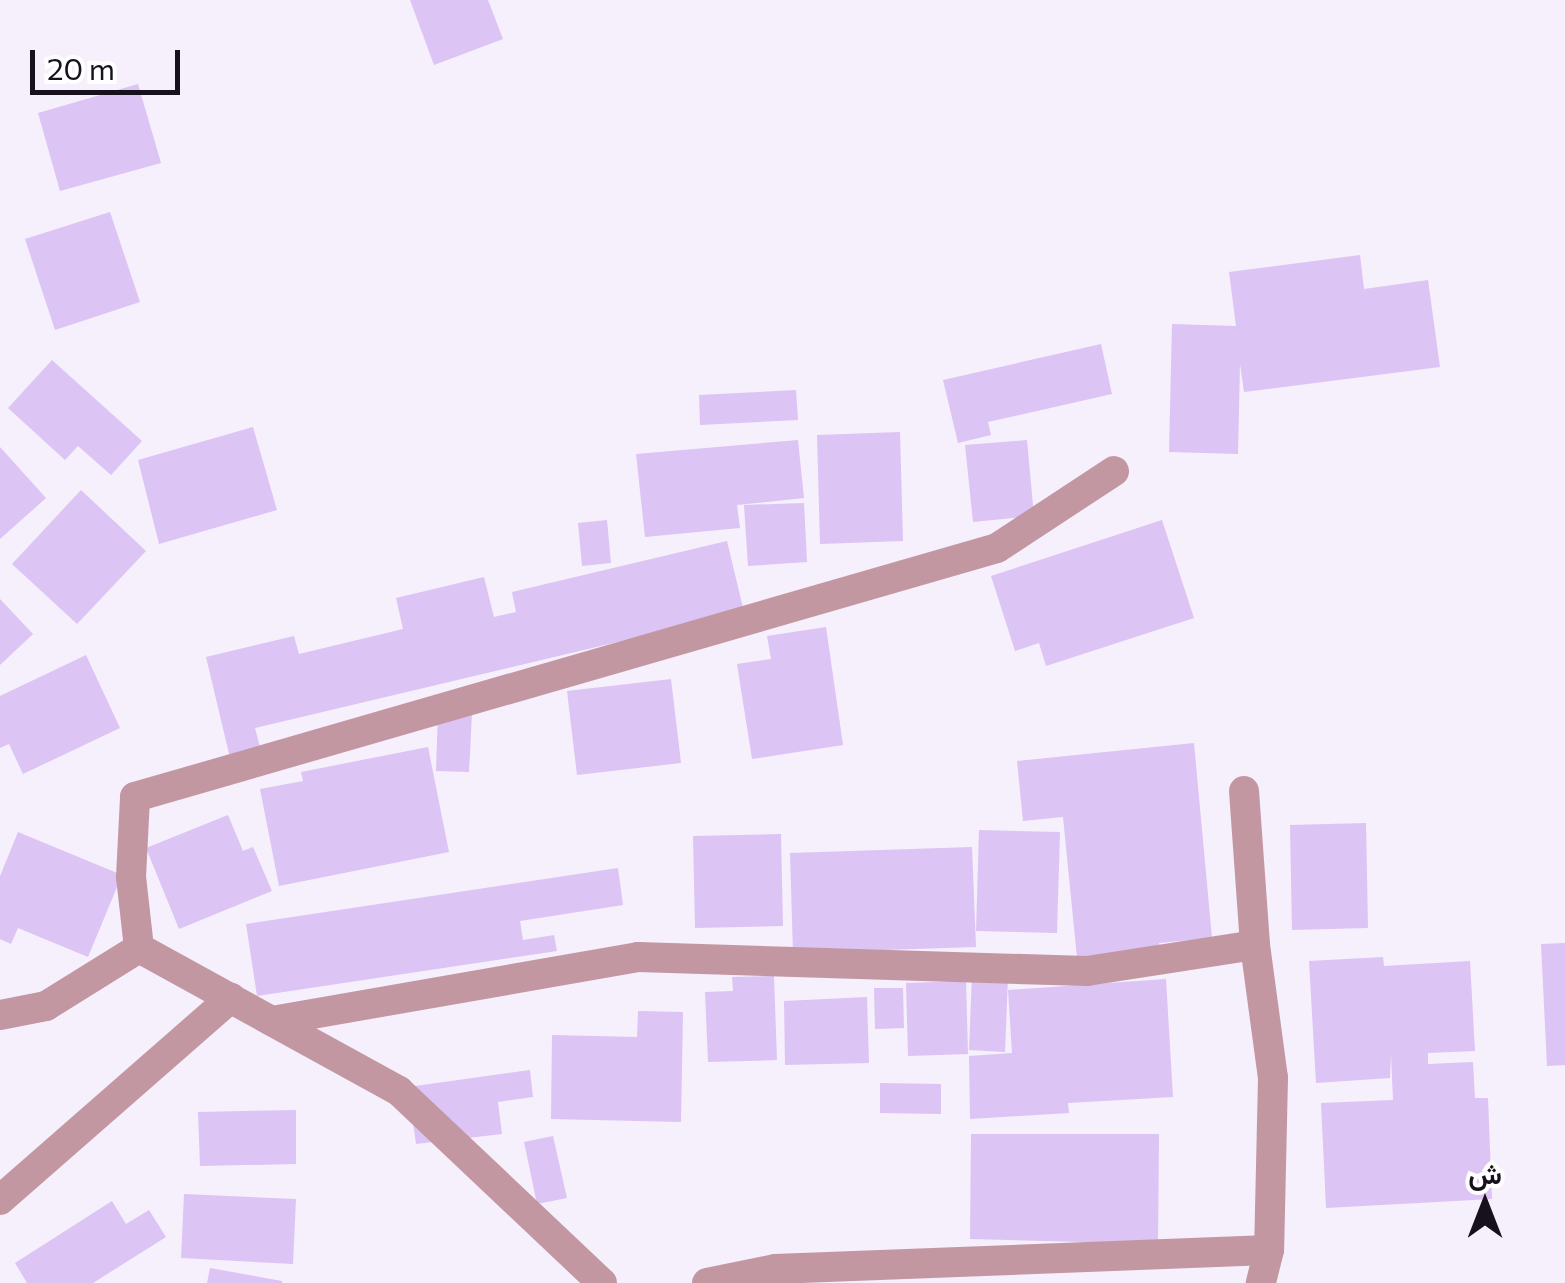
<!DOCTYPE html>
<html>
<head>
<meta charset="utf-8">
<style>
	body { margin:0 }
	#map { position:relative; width:1565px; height:1283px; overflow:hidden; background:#f6effc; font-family:Commissioner,Vazirmatn,sans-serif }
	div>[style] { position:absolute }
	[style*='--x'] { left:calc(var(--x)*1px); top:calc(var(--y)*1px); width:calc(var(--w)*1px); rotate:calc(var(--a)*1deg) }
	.building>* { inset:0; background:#dcc4f4 }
	.minor>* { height:30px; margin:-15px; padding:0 15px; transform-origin:15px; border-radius:15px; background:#c297a2 }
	span { translate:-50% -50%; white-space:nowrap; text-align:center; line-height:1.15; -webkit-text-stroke:10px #fff; paint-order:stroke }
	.north { position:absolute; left:1435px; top:1153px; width:100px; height:100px; -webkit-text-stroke:8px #fff; paint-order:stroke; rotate:0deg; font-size:28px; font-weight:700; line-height:40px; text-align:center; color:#17111d }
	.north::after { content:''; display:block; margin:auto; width:35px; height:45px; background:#17111d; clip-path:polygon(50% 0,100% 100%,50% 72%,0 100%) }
	.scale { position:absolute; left:30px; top:50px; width:150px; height:45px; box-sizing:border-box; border:5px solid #17111d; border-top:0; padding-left:12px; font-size:30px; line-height:35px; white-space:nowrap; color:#17111d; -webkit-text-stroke:8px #fff; paint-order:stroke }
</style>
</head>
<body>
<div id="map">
	<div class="building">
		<i style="clip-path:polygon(410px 0,488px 0,503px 39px,434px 65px)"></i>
		<i style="clip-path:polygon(138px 84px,161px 163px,60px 191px,38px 113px)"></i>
		<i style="clip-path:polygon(110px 212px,140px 302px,55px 330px,25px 239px)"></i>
		<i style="clip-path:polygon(1360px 255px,1364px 289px,1428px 280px,1440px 367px,1244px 392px,1240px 364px,1238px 454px,1169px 452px,1172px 324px,1236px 326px,1229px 272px)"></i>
		<i style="clip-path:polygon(1101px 344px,1112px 394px,988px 422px,991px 435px,958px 443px,943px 380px)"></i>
		<i style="clip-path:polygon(52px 360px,142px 441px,111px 475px,78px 446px,65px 460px,8px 408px)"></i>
		<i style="clip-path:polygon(796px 390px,798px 420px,700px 425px,699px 395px)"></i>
		<i style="clip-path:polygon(253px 427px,277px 510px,159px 544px,138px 460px)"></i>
		<i style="clip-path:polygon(900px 432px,903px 541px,820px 544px,817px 435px)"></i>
		<i style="clip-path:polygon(798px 440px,804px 498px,737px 505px,740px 528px,645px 537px,636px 454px)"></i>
		<i style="clip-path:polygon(1027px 440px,1034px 516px,973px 522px,965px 445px)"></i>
		<i style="clip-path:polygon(0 447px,46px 498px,0 539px)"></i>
		<i style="clip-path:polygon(81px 490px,146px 551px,77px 624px,12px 564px)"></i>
		<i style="clip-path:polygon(804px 503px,807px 562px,748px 566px,744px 505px)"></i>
		<i style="clip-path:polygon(607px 520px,611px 563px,582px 566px,578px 523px)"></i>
		<i style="clip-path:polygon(1162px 520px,1194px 618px,1046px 666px,1039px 643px,1015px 651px,991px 576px)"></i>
		<i style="clip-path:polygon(727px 541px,744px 612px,255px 728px,262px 755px,231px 762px,206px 657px,294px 636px,299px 654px,403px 629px,396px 598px,484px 577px,494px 617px,516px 612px,512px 592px)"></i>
		<i style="clip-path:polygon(0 599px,33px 634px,0 665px)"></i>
		<i style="clip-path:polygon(826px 627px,843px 745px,752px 759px,737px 664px,771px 659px,767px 636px)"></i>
		<i style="clip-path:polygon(86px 655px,120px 728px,23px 774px,9px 744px,0 748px,0 696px)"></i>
		<i style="clip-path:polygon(671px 679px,681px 763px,577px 775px,567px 691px)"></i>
		<i style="clip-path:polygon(438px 711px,472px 713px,469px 772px,436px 771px)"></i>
		<i style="clip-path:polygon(1194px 743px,1212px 938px,1159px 943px,1160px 949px,1077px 958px,1063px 817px,1023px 821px,1017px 761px)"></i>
		<i style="clip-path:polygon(428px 747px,449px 852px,279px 886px,260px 789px,303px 781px,301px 772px)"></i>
		<i style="clip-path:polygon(228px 815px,243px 851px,253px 847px,272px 891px,179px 929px,146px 848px)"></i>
		<i style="clip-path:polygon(1366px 823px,1368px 928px,1292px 930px,1290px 825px)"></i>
		<i style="clip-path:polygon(979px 830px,1060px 832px,1057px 933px,976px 931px)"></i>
		<i style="clip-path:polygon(18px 832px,122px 875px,88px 957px,18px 928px,11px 944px,0 939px,0 876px)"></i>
		<i style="clip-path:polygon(781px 834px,783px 926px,695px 928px,693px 836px)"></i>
		<i style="clip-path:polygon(972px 847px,976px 947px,793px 953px,790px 853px)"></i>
		<i style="clip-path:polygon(618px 868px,623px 905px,520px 921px,523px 940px,554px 935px,557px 951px,257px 996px,246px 924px)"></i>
		<i style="clip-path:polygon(1565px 943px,1565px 1065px,1547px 1066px,1541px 944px)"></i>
		<i style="clip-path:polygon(1383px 957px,1384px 966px,1470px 961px,1475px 1051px,1428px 1053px,1428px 1064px,1473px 1062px,1475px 1098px,1488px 1098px,1492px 1199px,1326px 1208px,1321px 1103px,1393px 1100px,1391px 1055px,1390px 1078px,1316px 1083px,1309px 961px)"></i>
		<i style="clip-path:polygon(972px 975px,1008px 977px,1005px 1052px,969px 1050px)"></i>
		<i style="clip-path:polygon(774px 976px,777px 1060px,708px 1062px,705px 992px,733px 991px,732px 977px)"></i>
		<i style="clip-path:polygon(1166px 979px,1173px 1097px,1068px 1103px,1069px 1113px,970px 1119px,969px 1056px,1012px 1053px,1008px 990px)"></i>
		<i style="clip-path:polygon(966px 981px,968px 1054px,908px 1056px,906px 983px)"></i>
		<i style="clip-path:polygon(874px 988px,903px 988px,904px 1028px,875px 1029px)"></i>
		<i style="clip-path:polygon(867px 997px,869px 1063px,785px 1065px,784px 1001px)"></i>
		<i style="clip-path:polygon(638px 1011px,683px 1012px,681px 1122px,551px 1119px,552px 1035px,637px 1037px)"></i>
		<i style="clip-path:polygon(530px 1070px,533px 1097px,498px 1102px,502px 1134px,416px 1144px,408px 1087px)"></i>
		<i style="clip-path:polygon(880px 1083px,941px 1084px,941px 1114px,880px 1113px)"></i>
		<i style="clip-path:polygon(296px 1110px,296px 1164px,200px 1166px,198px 1112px)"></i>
		<i style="clip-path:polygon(971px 1134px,1159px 1134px,1158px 1244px,970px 1239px)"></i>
		<i style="clip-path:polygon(553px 1136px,567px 1198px,537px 1204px,524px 1142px)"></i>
		<i style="clip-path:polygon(184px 1194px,296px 1199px,293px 1264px,181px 1258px)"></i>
		<i style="clip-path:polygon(112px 1201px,126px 1224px,149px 1210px,166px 1237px,93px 1283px,27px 1283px,15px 1263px)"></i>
		<i style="clip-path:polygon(210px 1268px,282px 1281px,282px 1283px,207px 1283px)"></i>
	</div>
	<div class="minor">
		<i style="--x:1244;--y:791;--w:154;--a:85.9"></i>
		<i style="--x:1255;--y:945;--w:134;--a:82.3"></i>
		<i style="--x:1273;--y:1078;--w:172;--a:91.3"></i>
		<i style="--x:1269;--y:1250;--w:34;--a:104"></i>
		<i style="--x:0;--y:1015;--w:47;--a:-11.1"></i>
		<i style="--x:46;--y:1006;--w:110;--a:-31.9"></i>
		<i style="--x:272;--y:1021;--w:372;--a:-9.9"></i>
		<i style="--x:638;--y:957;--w:449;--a:1.8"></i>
		<i style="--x:1087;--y:971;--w:170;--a:-8.8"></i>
		<i style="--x:0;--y:1200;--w:307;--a:-41.2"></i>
		<i style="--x:602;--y:1283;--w:279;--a:-136.6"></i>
		<i style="--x:399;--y:1091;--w:297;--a:-151.2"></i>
		<i style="--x:139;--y:948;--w:71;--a:-96.4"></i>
		<i style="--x:131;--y:877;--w:80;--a:-87.1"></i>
		<i style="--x:135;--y:797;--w:897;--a:-16.11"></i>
		<i style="--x:997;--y:548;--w:140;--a:-33.3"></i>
		<i style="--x:707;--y:1283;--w:69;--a:-11.6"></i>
		<i style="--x:775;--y:1269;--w:494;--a:-2.2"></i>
	</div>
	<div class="north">ش</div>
	<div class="scale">20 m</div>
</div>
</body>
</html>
